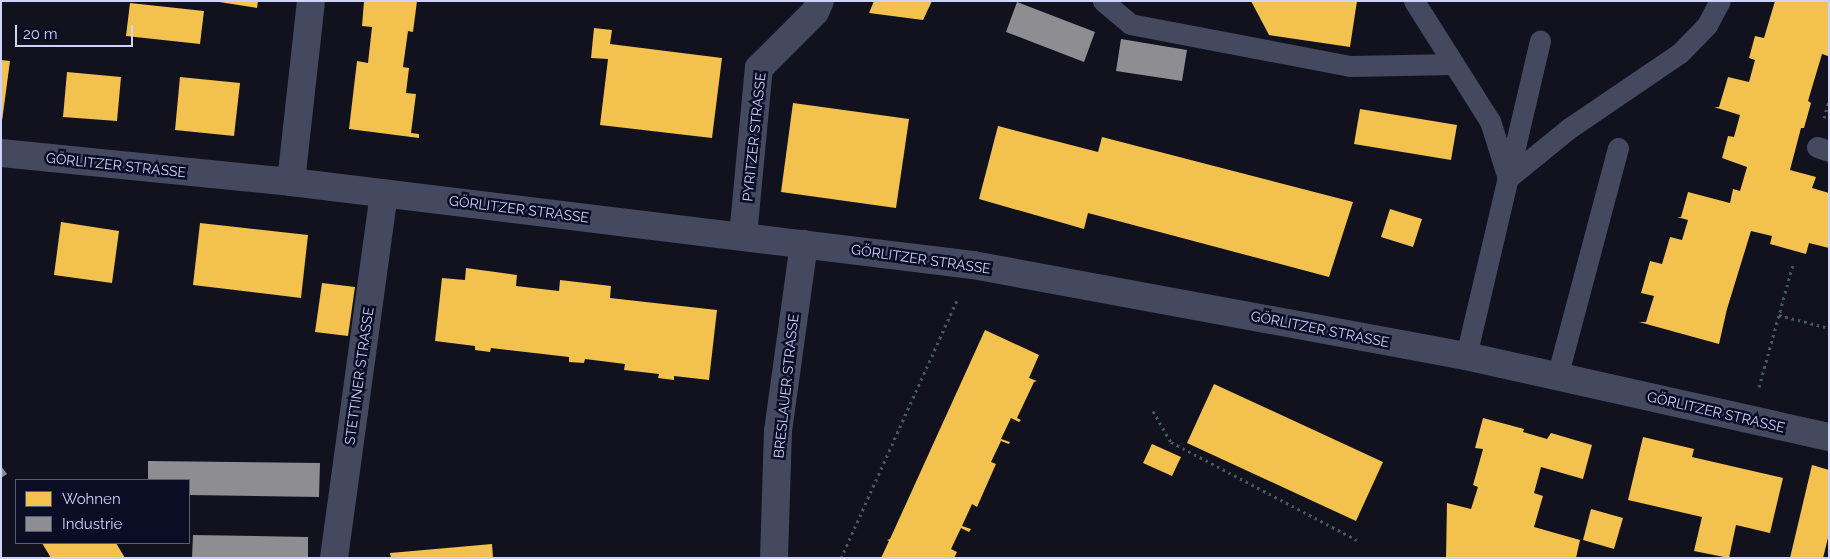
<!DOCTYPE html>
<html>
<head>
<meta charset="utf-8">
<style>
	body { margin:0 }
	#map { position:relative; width:1830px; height:559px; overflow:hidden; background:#11121e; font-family:Raleway,sans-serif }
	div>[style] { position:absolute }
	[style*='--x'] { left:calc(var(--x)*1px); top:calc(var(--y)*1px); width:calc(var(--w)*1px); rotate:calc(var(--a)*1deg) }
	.homes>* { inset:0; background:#f2c14e }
	.industry>* { inset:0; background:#8d8d92 }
	.path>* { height:3px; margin-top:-1.5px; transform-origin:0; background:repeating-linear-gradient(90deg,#435861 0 2.5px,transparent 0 6.5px) }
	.service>* { height:21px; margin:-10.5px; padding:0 10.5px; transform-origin:10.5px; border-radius:10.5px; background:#454960 }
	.minor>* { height:28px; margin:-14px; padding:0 14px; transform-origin:14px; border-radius:14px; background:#454960 }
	span { translate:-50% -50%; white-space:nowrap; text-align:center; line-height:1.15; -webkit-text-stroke:5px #0b0d24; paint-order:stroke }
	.street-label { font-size:14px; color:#ced3ff }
	.frame { position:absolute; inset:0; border:2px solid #ced3ff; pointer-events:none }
	.legend { position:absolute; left:15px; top:479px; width:175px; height:65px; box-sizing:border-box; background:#0b0d24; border:1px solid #595c7c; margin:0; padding:6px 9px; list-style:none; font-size:15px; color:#ced3ff }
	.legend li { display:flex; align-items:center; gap:10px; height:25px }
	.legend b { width:25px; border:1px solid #595c7c }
	.scale { position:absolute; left:15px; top:25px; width:118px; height:22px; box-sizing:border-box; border:2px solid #ced3ff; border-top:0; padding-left:6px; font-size:15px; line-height:18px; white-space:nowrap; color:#ced3ff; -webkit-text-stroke:4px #0b0d24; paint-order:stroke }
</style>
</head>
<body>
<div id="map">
	<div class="homes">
		<i style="clip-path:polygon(213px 1px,258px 1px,257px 8px)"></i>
		<i style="clip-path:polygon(364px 1px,417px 1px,413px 32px,408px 31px,403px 67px,409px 68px,406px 93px,416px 94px,411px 133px,419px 134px,419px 138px,349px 129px,357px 61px,368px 63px,372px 27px,362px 26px)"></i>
		<i style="clip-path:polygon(874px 1px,932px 1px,923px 20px,869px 13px)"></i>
		<i style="clip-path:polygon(1251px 1px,1357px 1px,1350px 47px,1269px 35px)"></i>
		<i style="clip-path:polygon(1775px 1px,1829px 1px,1829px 54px,1828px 56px,1822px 54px,1808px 101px,1811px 103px,1804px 128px,1801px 128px,1790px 170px,1816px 177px,1812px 188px,1829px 193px,1829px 248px,1809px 243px,1806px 254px,1770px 244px,1772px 236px,1751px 231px,1727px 309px,1719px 344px,1639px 322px,1646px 322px,1654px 296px,1641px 293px,1650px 261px,1662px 264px,1670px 237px,1682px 240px,1688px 220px,1677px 217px,1681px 217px,1688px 192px,1730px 203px,1733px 189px,1740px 191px,1747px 167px,1722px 158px,1728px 136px,1734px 137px,1740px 115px,1714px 107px,1719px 107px,1728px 77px,1749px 82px,1755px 60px,1749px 58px,1755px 36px,1764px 38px)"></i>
		<i style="clip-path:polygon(130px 3px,204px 11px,200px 44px,126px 36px)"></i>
		<i style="clip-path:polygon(594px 28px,612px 30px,610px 44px,722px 58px,712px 138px,600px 125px,608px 59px,591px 58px)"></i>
		<i style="clip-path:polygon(1px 60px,10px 61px,2px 121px,1px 121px)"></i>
		<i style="clip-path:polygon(67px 72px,121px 77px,117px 121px,63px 117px)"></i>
		<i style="clip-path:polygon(180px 77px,240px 83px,234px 136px,175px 130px)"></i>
		<i style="clip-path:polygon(793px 103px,909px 119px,896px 208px,781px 192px)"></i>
		<i style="clip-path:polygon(1360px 109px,1457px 125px,1451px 160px,1354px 144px)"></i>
		<i style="clip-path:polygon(998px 126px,1098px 152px,1102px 137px,1353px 202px,1329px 277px,1088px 213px,1084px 229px,979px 199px)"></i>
		<i style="clip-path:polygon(1390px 209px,1422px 219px,1413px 247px,1381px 237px)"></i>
		<i style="clip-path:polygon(61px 222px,119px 231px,112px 283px,54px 275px)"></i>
		<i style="clip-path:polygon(200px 223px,308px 235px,301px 298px,193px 285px)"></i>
		<i style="clip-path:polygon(466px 268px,517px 275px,516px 286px,559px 291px,560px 280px,611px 286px,610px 298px,717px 310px,709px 380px,674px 376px,674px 380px,658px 378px,659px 374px,624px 370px,625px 364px,585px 359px,584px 363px,569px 362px,569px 357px,491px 348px,490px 352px,475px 350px,475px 346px,435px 341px,442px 278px,465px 280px)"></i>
		<i style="clip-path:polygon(322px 283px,355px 287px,348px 336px,315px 332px)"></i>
		<i style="clip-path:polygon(985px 330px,1039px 355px,1029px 378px,1037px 381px,1034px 382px,1017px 418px,1021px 420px,1019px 422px,1011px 418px,1001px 439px,1010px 442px,1009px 444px,1001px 441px,991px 462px,996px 464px,977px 507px,972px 504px,962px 526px,971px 529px,969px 532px,961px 528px,951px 549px,957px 552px,954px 558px,881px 558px,889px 541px,887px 540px,890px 539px)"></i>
		<i style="clip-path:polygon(1214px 384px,1383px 462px,1356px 521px,1187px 443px)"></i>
		<i style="clip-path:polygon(1483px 418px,1524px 429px,1523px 432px,1547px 439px,1551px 433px,1592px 445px,1583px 479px,1541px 467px,1534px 493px,1543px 496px,1534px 527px,1580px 540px,1576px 558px,1446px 558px,1447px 503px,1471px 509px,1478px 487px,1473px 485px,1483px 449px,1475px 448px)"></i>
		<i style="clip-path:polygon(1643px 437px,1694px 449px,1692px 457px,1783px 478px,1770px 533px,1736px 525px,1729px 558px,1694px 551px,1702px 517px,1628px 500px)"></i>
		<i style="clip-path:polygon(1152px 444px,1181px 457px,1172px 476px,1143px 463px)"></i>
		<i style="clip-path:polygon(1812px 465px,1829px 470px,1829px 534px,1823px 558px,1790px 558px)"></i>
		<i style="clip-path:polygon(1591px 509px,1623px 518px,1614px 549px,1583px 540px)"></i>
		<i style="clip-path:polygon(42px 543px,116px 543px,125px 558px,51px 558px)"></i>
		<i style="clip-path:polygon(492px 544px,493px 558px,391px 558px,390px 553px)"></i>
	</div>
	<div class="industry">
		<i style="clip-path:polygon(1017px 2px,1095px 32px,1084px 62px,1006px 32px)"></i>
		<i style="clip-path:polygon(1121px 39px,1187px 50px,1182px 81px,1116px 71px)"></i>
		<i style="clip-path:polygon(148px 461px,320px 463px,319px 497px,189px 495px,189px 480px,148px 480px)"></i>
		<i style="clip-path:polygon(1px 466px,7px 474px,1px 478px)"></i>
		<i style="clip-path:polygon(193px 535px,308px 537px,308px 558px,192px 558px)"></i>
	</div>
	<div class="path">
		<i style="--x:1824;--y:118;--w:18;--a:-74"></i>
		<i style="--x:1779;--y:315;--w:52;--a:14.6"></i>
		<i style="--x:1759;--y:387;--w:128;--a:-74.5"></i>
		<i style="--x:1153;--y:411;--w:36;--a:60"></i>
		<i style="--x:1171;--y:442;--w:210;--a:27.8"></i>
		<i style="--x:841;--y:558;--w:285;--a:-65.8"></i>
	</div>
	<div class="service">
		<i style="--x:1103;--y:1;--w:35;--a:40"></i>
		<i style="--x:1130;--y:24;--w:224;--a:10.8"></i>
		<i style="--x:1350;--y:66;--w:104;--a:-1.1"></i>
		<i style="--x:1414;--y:1;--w:142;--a:57.7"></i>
		<i style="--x:1490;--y:121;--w:60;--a:72.5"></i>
		<i style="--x:1508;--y:178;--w:77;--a:-39.2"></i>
		<i style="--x:1568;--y:129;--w:135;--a:-34.2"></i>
		<i style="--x:1680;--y:53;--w:39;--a:-46"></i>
		<i style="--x:1707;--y:25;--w:27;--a:-62"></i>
		<i style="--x:1817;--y:147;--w:13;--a:18"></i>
		<i style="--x:1466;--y:356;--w:324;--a:-76.8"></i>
		<i style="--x:1557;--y:377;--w:237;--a:-75.1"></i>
	</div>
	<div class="minor">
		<i style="--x:1;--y:153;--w:291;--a:5.7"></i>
		<i style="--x:291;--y:182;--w:687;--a:6.94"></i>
		<i style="--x:973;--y:265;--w:501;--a:10.46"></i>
		<i style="--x:1466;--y:356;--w:372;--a:12.6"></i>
		<i style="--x:291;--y:182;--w:182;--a:-83.7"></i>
		<i style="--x:743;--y:236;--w:169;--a:-84.6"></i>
		<i style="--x:759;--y:68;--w:79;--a:-45"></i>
		<i style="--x:815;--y:12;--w:12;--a:-66"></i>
		<i style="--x:334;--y:558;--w:368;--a:-82.2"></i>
		<i style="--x:774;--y:558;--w:127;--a:-88.2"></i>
		<i style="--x:778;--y:431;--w:189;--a:-82.1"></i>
	</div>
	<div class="street-label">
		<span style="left:754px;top:137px;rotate:-84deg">PYRITZER STRASSE</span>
		<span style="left:116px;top:165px;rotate:6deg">GÖRLITZER STRASSE</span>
		<span style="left:519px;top:209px;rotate:7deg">GÖRLITZER STRASSE</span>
		<span style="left:921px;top:259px;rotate:8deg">GÖRLITZER STRASSE</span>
		<span style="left:1320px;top:329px;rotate:11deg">GÖRLITZER STRASSE</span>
		<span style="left:359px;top:376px;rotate:-82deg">STETTINER STRASSE</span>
		<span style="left:786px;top:386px;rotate:-84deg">BRESLAUER STRASSE</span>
		<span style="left:1716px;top:412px;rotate:13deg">GÖRLITZER STRASSE</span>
	</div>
	<div class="frame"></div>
	<ul class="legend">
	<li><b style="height:14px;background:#f2c14e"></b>Wohnen</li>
	<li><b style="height:14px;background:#8d8d92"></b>Industrie</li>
	</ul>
	<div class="scale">20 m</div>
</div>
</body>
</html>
